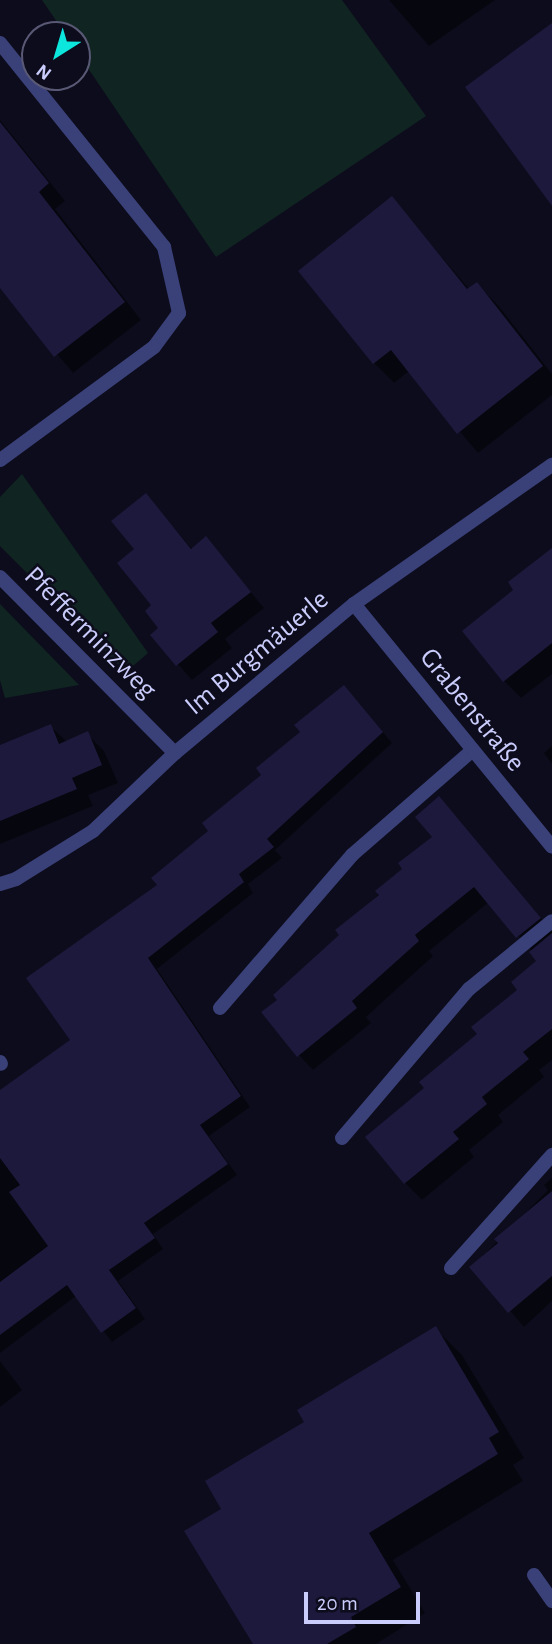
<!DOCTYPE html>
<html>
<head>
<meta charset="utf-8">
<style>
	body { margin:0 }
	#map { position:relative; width:552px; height:1644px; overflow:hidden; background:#0d0c1c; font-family:"Alegreya Sans",sans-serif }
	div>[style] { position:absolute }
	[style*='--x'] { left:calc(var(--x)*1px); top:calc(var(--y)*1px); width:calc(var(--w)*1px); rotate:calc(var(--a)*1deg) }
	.green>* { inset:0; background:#102522 }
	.shadow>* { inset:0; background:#0007 }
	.building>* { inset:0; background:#1c193c }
	.service>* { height:14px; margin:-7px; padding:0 7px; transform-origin:7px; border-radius:7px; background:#3a4078 }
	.minor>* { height:14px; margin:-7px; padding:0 7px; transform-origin:7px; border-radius:7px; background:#3a4078 }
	span { translate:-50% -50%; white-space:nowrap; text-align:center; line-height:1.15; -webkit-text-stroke:5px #0d0c1c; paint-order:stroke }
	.street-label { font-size:28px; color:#caccfc }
	.north { position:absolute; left:21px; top:21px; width:70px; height:70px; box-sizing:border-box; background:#0d0c1c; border:2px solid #595976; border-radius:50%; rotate:217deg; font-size:19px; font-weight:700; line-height:28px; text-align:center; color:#caccfc }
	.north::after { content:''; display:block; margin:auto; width:24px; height:32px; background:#0de6dd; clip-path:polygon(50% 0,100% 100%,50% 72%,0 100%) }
	.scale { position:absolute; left:304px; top:1592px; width:116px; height:32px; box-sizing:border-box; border:4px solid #caccfc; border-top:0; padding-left:9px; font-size:21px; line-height:24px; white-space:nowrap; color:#caccfc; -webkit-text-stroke:5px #0d0c1c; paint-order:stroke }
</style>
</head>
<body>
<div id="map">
	<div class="green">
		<i style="clip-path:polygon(42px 0,342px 0,426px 116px,216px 257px,77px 52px,77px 35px,66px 35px)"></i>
		<i style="clip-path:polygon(22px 474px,148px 653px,126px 672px,0 546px,0 497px)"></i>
		<i style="clip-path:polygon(0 604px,79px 685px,5px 698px,0 680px)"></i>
	</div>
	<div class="shadow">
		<i style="clip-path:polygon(389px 0,495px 0,429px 46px)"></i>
		<i style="clip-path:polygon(0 120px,65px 201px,55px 209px,141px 320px,73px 373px,0 286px)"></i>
		<i style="clip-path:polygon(392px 199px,469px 289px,477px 284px,497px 304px,552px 374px,552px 395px,478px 453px,409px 371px,394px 383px,374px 363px)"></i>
		<i style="clip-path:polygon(146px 495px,193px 550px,206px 538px,264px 608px,225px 639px,232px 648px,192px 680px,152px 635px,161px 628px,137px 549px)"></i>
		<i style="clip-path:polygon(552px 550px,552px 674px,521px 698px,504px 681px,516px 590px)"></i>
		<i style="clip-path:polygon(354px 697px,392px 743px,275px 850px,282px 858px,248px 884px,253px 893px,157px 969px,250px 1107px,209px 1136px,237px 1175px,153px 1234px,163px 1249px,118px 1281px,145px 1319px,112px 1342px,76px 1296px,0 1353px,0 1092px,72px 1040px,159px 885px)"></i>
		<i style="clip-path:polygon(50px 726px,67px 742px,87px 734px,104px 751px,118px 783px,88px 795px,93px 806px,0 844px,0 746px)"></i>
		<i style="clip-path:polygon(552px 746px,552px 764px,544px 753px)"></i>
		<i style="clip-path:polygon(454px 814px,552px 931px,552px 1060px,539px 1070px,544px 1077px,498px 1115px,503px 1122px,469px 1150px,474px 1157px,422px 1200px,405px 1183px,427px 1088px,520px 990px,539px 962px,533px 952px,489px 902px,429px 951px,433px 956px,366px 1017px,371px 1023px,313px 1070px,299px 1055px,279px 1000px)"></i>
		<i style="clip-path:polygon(552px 1178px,552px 1301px,524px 1327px,472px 1267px,548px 1190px,544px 1185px)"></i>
		<i style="clip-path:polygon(436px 1329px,462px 1355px,524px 1458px,513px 1465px,523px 1481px,393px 1560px,425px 1613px,376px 1644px,255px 1644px,224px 1509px,306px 1422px)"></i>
		<i style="clip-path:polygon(0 1361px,22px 1390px,0 1407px)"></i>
	</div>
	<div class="building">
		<i style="clip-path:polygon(552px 23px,552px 206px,465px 87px)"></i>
		<i style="clip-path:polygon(0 122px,49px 183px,39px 192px,125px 302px,54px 357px,0 288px)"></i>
		<i style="clip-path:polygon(392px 196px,467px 289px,477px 282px,543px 366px,457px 434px,391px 350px,373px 364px,298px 271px)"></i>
		<i style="clip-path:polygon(146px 493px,191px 549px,206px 536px,251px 592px,211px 623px,218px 632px,176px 666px,150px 635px,158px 628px,145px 611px,151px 605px,117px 563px,134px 549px,111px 521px)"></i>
		<i style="clip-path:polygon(552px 548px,552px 643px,503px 682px,462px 631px,513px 590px,508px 582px)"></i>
		<i style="clip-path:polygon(344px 685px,383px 732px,267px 839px,274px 847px,239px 874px,244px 882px,148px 958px,241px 1096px,200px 1125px,228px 1164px,144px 1223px,155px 1238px,109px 1270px,136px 1308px,101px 1333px,67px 1285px,0 1335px,0 1282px,48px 1246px,9px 1192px,20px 1185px,0 1158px,0 1090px,70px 1040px,26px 978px,157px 885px,151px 878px,208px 831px,202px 823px,261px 775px,256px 768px,300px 732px,294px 725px)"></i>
		<i style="clip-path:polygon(51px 724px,59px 744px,88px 731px,102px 765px,72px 778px,77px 789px,0 821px,0 745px)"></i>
		<i style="clip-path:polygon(439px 796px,541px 918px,516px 938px,474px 887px,415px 935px,419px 941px,352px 1001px,357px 1008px,297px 1057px,261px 1012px,277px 1000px,273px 995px,339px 935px,335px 930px,379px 895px,375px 891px,402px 869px,398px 863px,432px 837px,415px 817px)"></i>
		<i style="clip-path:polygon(552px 933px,552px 1029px,523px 1052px,529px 1059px,482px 1097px,487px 1104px,453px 1132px,459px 1139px,404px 1184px,365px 1137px,424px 1088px,419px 1082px,477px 1034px,471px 1027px,517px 990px,511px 982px,536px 961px,529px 952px)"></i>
		<i style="clip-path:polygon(552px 1191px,552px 1276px,508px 1313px,469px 1267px,498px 1243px,494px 1239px)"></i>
		<i style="clip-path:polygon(436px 1326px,499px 1432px,489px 1438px,498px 1454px,369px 1533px,401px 1587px,351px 1617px,356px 1627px,327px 1644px,253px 1644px,184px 1531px,221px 1509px,205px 1481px,304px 1422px,297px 1410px)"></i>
	</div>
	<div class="service">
		<i style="--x:220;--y:1008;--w:202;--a:-49.2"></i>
		<i style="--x:352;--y:855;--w:160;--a:-41"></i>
		<i style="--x:0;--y:1062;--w:2;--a:63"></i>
		<i style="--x:342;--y:1138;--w:196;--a:-49.6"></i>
		<i style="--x:469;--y:989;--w:107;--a:-39.3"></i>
		<i style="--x:451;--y:1268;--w:152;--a:-48.2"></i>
		<i style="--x:534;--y:1575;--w:32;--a:55"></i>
	</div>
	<div class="minor">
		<i style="--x:0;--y:43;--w:262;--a:51.2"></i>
		<i style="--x:164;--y:247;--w:68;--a:77.2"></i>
		<i style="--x:179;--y:313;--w:42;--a:126.3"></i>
		<i style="--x:154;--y:347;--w:191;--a:143.7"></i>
		<i style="--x:0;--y:577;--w:248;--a:45.2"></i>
		<i style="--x:354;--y:604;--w:313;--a:50.8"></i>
		<i style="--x:0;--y:884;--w:17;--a:-17"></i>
		<i style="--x:16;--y:879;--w:91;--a:-31.9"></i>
		<i style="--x:93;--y:831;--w:113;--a:-43.6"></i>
		<i style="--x:175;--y:753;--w:233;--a:-39.8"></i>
		<i style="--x:354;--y:604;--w:242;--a:-35.1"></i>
	</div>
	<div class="street-label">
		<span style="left:90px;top:633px;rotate:45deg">Pfefferminzweg</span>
		<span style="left:257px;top:653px;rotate:-40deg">Im Burgmäuerle</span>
		<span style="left:472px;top:710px;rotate:51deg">Grabenstraße</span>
	</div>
	<div class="north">N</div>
	<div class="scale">20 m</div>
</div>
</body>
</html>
